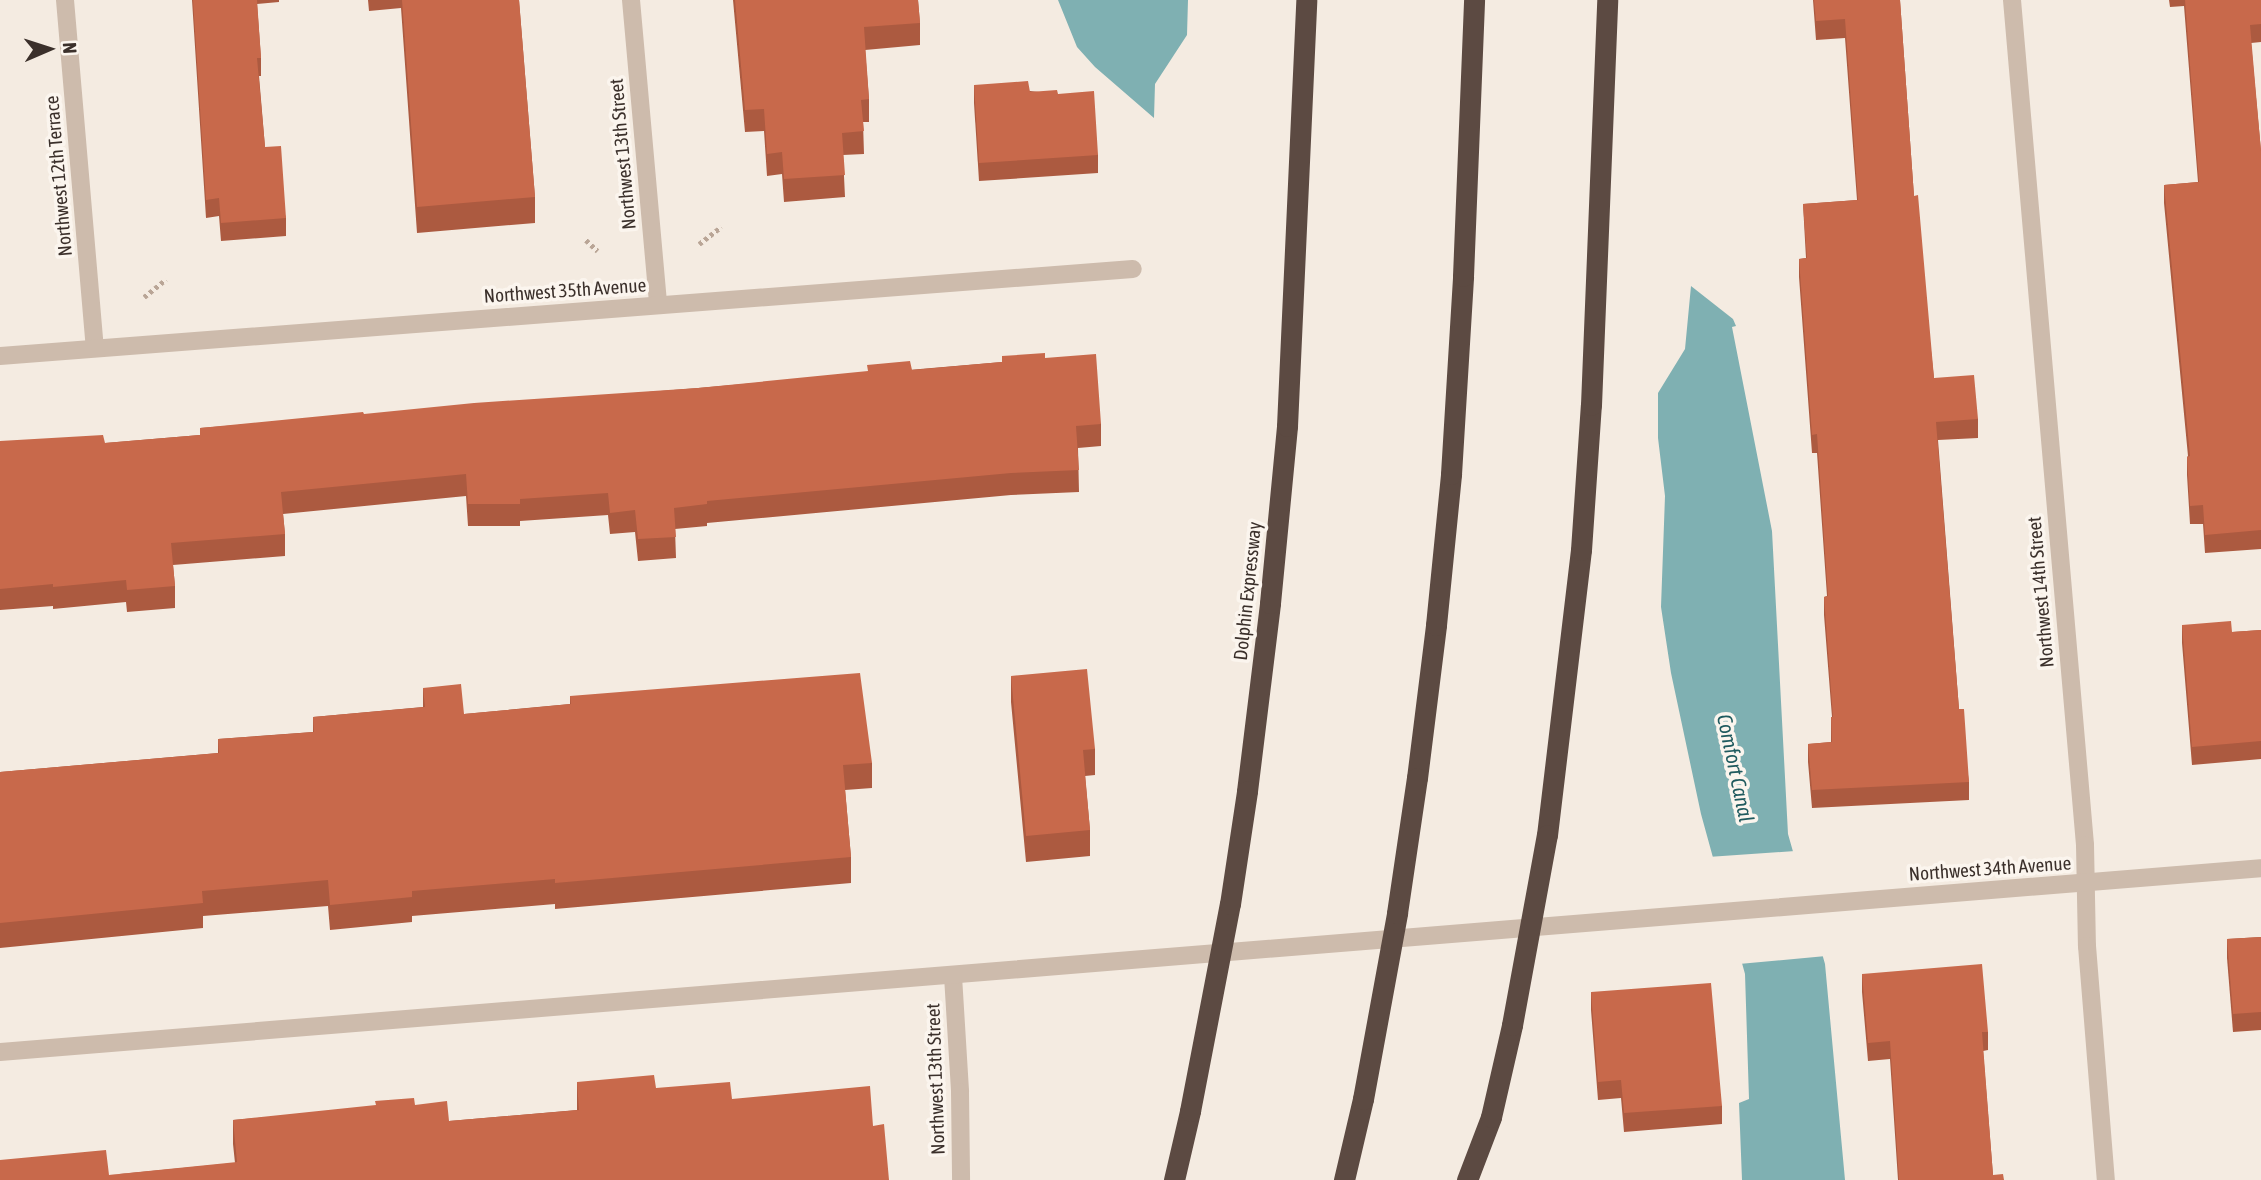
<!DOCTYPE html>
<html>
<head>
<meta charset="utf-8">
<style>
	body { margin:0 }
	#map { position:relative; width:2261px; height:1180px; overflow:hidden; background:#f4ebe1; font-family:"Asap Condensed",sans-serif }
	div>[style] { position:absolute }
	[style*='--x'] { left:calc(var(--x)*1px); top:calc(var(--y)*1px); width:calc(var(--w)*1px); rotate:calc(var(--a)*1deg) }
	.water>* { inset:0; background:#7fb0b2 }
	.pier>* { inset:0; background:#f4ebe1 }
	.path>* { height:4.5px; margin-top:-2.25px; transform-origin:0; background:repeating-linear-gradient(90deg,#b9a596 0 3.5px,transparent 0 7px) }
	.minor>* { height:18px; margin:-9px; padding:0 9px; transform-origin:9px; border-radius:9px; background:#cdbbac }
	.tertiary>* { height:18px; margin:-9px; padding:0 9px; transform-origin:9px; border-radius:9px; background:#cdbbac }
	.motorway>* { height:21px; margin:-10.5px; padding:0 10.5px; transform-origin:10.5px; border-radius:10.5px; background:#5c4a42 }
	.motorway-bridge>* { height:21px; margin:-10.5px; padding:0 10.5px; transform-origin:10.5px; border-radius:10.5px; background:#5c4a42 }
	.wall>* { inset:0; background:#ac5a40 }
	.building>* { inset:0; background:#c8694b }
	span { translate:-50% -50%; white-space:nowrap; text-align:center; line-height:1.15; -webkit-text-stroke:7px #fbf5ee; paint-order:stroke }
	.street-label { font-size:19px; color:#3b302b }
	.water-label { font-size:21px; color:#1f5a5e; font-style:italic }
	.north { position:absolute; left:14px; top:14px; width:70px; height:70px; -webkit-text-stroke:5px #fbf5ee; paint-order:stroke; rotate:87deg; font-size:19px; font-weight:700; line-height:28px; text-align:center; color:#3b302b }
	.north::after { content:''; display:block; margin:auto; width:24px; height:32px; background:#3b302b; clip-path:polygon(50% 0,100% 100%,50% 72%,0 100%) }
</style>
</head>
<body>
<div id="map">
	<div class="water">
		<i style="clip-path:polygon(1058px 0,1188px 0,1187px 35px,1155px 84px,1154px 118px,1095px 67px,1077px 47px)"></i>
		<i style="clip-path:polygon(1691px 286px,1733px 319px,1736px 326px,1732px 327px,1772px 531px,1788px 834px,1825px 964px,1845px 1180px,1742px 1180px,1739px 1103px,1749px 1099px,1745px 974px,1701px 814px,1671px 673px,1661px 607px,1665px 496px,1658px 438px,1658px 393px,1685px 349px)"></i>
	</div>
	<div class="pier">
		<i style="clip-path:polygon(1795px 851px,1826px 956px,1739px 964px,1708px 857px)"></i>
	</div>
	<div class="path">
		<i style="--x:586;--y:240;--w:16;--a:43"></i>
		<i style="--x:699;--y:244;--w:28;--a:-38"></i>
		<i style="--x:144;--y:297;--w:28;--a:-39"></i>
	</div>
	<div class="minor">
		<i style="--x:65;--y:0;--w:349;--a:85.1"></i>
		<i style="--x:631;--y:0;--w:306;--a:84.9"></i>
		<i style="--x:0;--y:356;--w:1136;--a:-4.39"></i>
		<i style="--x:953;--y:976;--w:116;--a:86.5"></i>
		<i style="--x:960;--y:1092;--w:88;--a:89.3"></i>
	</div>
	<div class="tertiary">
		<i style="--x:2012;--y:0;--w:848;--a:85.06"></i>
		<i style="--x:2085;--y:845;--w:101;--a:88.9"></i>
		<i style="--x:2087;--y:946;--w:235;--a:85.4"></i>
		<i style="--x:0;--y:1052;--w:2268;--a:-4.65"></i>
	</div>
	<div class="motorway">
		<i style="--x:1417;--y:778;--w:154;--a:-82.9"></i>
		<i style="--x:1436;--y:625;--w:152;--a:-84.3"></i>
		<i style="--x:1451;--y:474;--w:198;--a:-86.5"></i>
		<i style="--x:1463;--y:276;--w:276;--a:-87.7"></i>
		<i style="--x:1247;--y:791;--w:189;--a:-83"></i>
		<i style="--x:1270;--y:603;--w:178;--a:-84.5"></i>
		<i style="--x:1287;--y:426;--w:426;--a:-87.4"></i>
		<i style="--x:1547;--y:835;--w:287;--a:-83.2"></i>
		<i style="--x:1581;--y:550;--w:145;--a:-86.1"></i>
		<i style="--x:1591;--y:405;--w:405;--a:-87.7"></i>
		<i style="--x:1174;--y:1180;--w:71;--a:-76.9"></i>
		<i style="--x:1344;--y:1180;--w:83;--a:-76.8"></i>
		<i style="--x:1467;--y:1180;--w:67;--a:-69.1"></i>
		<i style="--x:1491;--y:1117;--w:94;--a:-77.1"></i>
	</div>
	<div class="motorway-bridge">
		<i style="--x:1512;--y:1025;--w:193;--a:-79.6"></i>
		<i style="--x:1363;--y:1099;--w:189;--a:-79.6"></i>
		<i style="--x:1397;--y:913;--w:136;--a:-81.6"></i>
		<i style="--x:1190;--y:1111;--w:211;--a:-79.1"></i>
		<i style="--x:1230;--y:904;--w:114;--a:-81.4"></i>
	</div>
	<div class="wall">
		<i style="clip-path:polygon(192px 0,279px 0,279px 2px,257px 4px,261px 58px,261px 76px,259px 76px,265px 147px,286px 218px,286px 236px,221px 241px,219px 216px,206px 218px)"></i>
		<i style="clip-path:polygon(368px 0,519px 0,535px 197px,535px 223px,417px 233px,401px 8px,369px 11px)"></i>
		<i style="clip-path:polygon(733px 0,918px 0,920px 23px,920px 45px,865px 50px,869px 99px,869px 122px,863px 122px,864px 154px,843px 155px,845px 197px,784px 202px,782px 174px,767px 176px,764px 131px,745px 132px)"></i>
		<i style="clip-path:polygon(1813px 0,1900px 0,1914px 196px,1934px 378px,1978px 419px,1978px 438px,1938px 440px,1959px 709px,1969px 782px,1969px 800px,1812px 808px,1808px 762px,1808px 744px,1831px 742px,1831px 717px,1832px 717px,1824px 615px,1824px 597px,1827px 596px,1817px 453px,1812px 453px,1799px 277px,1799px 259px,1806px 258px,1803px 204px,1857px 200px,1845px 38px,1816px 40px)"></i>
		<i style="clip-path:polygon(2169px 0,2261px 0,2261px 42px,2251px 43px,2261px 151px,2261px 549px,2205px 553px,2203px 524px,2190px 524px,2187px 475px,2187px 457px,2188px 456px,2164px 203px,2164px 185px,2198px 182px,2184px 6px,2170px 7px)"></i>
		<i style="clip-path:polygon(974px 85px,1058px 94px,1098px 155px,1098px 173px,979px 181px,974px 103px)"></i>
		<i style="clip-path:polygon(1045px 358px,1101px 424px,1101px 446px,1078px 448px,1079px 492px,1011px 495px,707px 523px,707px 526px,675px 529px,676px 558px,638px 561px,635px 532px,610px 534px,608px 515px,520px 521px,520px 526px,468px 526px,466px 496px,283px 514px,285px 534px,285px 556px,173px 565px,175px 586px,175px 608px,127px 612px,126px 602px,53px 609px,53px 606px,0 610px,0 441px,105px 443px,200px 435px,200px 428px,698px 388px,1002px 362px)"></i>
		<i style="clip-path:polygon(2182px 625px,2232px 632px,2261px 630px,2261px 759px,2192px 765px,2182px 643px)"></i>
		<i style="clip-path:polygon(1011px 676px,1095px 749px,1095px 775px,1085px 776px,1090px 830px,1090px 856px,1026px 862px,1011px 702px)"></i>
		<i style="clip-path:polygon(423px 688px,464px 714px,570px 704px,570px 696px,872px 763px,872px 788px,845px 790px,851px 857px,851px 883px,555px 909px,555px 904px,412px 916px,412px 922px,330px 930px,328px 906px,203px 916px,203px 928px,0 948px,0 772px,218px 753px,218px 739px,313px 732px,313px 717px,423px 707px)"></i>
		<i style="clip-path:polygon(2261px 937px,2261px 1030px,2233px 1032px,2227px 958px,2227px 939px)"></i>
		<i style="clip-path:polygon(1862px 974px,1988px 1032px,1988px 1050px,1983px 1051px,1993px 1175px,2004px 1180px,1898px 1180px,1890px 1059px,1868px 1061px,1862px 992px)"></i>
		<i style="clip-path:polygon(1591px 992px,1722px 1106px,1722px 1124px,1624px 1132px,1621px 1098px,1598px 1100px,1591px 1010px)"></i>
		<i style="clip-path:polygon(577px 1082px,656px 1088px,732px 1099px,873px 1126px,109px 1175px,235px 1163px,233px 1144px,233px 1120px,415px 1105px,449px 1121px,577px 1110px)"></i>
	</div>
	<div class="building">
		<i style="clip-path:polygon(193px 0,257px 0,261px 58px,257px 58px,265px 147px,281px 146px,286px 218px,221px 223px,219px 198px,206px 200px)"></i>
		<i style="clip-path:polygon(402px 0,519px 0,535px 197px,417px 207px)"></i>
		<i style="clip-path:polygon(735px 0,918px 0,920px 23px,864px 27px,869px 99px,861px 100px,864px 131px,842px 133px,845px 175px,784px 179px,782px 152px,767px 154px,764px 109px,745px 110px)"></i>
		<i style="clip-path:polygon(1814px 0,1900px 0,1914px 196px,1918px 195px,1934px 378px,1974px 375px,1978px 419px,1936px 422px,1959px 709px,1964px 709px,1969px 782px,1812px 790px,1808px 744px,1832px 742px,1831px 717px,1833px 717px,1824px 597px,1828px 596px,1817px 434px,1812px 435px,1799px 259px,1807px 258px,1803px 204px,1858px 200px,1845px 19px,1816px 21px)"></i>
		<i style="clip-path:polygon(2185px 0,2261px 0,2261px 24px,2250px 25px,2261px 151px,2261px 530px,2205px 535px,2203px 505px,2190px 506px,2187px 457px,2190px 456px,2164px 185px,2199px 182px)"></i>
		<i style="clip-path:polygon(1028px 81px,1030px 92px,1057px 90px,1058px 94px,1094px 91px,1098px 155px,979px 163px,974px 85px)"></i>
		<i style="clip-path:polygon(1045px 353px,1045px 358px,1096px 354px,1101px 424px,1076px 426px,1079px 470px,1011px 473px,707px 501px,707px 504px,674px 508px,676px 537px,638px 539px,635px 510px,610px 513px,608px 493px,520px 499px,520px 504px,468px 504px,466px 474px,281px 492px,285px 534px,171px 543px,175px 586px,127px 590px,126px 580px,53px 587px,53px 584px,0 589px,0 441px,103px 435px,105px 443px,200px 435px,200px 428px,363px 412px,364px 414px,474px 403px,698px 388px,868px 371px,867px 365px,910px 361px,912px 370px,1002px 362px,1002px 356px)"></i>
		<i style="clip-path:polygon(2231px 621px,2232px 632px,2261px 630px,2261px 741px,2192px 747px,2182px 625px)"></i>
		<i style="clip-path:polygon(1087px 669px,1095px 749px,1083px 750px,1090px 830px,1026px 836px,1011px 676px)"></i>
		<i style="clip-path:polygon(860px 673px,872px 763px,843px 765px,851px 857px,555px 883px,555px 879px,412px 891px,412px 897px,330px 905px,328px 880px,202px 891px,203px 903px,0 923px,0 772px,219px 753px,218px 739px,314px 732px,313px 717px,425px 707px,423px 688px,461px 684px,464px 714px,571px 704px,570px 696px)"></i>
		<i style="clip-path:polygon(2261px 937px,2261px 1012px,2233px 1014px,2227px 939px)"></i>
		<i style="clip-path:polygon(1982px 964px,1988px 1032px,1982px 1032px,1993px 1175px,2003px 1174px,2004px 1180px,1899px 1180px,1890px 1041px,1868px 1043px,1862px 974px)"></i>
		<i style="clip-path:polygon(1711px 983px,1722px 1106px,1624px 1113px,1621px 1080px,1598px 1082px,1591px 992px)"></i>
		<i style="clip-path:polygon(654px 1075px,656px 1088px,730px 1082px,732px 1099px,870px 1086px,873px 1126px,884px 1124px,889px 1180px,0 1180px,0 1160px,106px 1150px,109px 1175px,237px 1162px,233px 1120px,376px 1105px,375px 1101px,414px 1098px,415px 1105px,447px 1101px,449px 1121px,579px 1110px,577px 1082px)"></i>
	</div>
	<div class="street-label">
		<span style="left:623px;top:154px;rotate:-95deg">Northwest 13th Street</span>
		<span style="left:59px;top:176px;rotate:-95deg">Northwest 12th Terrace</span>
		<span style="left:565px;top:291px;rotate:-4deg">Northwest 35th Avenue</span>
		<span style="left:1248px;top:591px;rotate:-84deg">Dolphin Expressway</span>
		<span style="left:2041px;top:592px;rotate:-95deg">Northwest 14th Street</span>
		<span style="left:1990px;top:869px;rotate:-4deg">Northwest 34th Avenue</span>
		<span style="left:936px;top:1079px;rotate:-92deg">Northwest 13th Street</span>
	</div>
	<div class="water-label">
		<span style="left:1736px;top:768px;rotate:78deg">Comfort Canal</span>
	</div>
	<div class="north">N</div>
</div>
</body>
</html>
